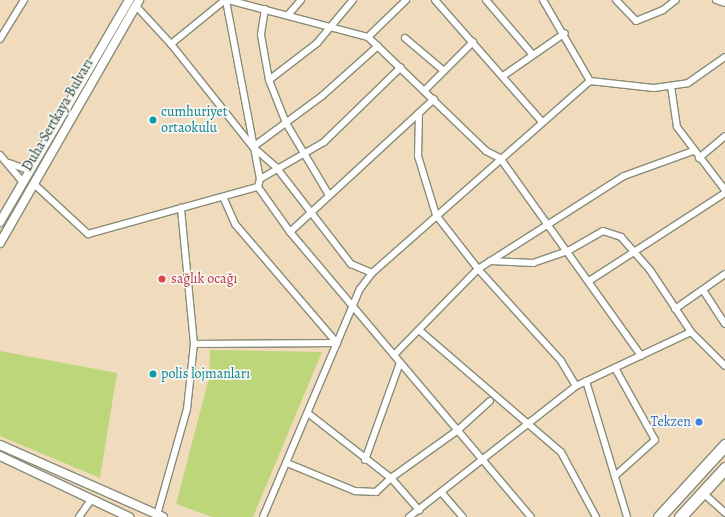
<!DOCTYPE html>
<html>
<head>
<meta charset="utf-8">
<style>
	body { margin:0 }
	#map { position:relative; width:725px; height:517px; overflow:hidden; background:#f0dcbc; font-family:Alegreya,serif }
	div>[style] { position:absolute }
	[style*='--x'] { left:calc(var(--x)*1px); top:calc(var(--y)*1px); width:calc(var(--w)*1px); rotate:calc(var(--a)*1deg) }
	.green>* { inset:0; background:#bed67a }
	.roads { filter:drop-shadow(1px 0 #888c78) drop-shadow(-1px 0 #888c78) drop-shadow(0 1px #888c78) drop-shadow(0 -1px #888c78) }
	.street>* { height:6px; margin:-3px; padding:0 3px; transform-origin:3px; border-radius:3px; background:#fff }
	.secondary>* { height:8px; margin:-4px; padding:0 4px; transform-origin:4px; border-radius:4px; background:#fff }
	.highway>* { height:11px; margin:-5.5px; padding:0 5.5px; transform-origin:5.5px; border-radius:5.5px; background:#fff }
	.dots>* { width:11px; height:11px; translate:-50% -50%; box-sizing:border-box; border:2px solid #f6f6f2; border-radius:50% }
	span { translate:-50% -50%; white-space:nowrap; text-align:center; line-height:1.15; -webkit-text-stroke:3.5px #f6f6f2; paint-order:stroke }
	.culture-label { font-size:14px; color:#0d838f }
	.left { translate:0 -50%; text-align:left }
	.street-label { font-size:14px; color:#1f3d34 }
	.health-label { font-size:14px; color:#be3a42 }
	.shop-label { font-size:14px; color:#366cbe }
	.right { translate:-100% -50%; text-align:right }
</style>
</head>
<body>
<div id="map">
	<div class="green">
		<i style="clip-path:polygon(132px 0,135px 0,32px 173px)"></i>
		<i style="clip-path:polygon(25px 186px,26px 188px,0 236px,0 231px)"></i>
		<i style="clip-path:polygon(210px 350px,322px 352px,253px 517px,212px 517px,176px 504px,209px 378px)"></i>
		<i style="clip-path:polygon(0 351px,117px 373px,100px 478px,0 436px)"></i>
	</div>
	<div class="roads">
		<div class="street">
			<i style="--x:228;--y:0;--w:145;--a:14.8"></i>
			<i style="--x:368;--y:37;--w:164;--a:44"></i>
			<i style="--x:486;--y:151;--w:16;--a:27"></i>
			<i style="--x:500;--y:158;--w:243;--a:54.5"></i>
			<i style="--x:435;--y:0;--w:162;--a:48.7"></i>
			<i style="--x:486;--y:0;--w:72;--a:49.5"></i>
			<i style="--x:543;--y:0;--w:94;--a:59.9"></i>
			<i style="--x:590;--y:81;--w:64;--a:6.2"></i>
			<i style="--x:654;--y:88;--w:34;--a:-8"></i>
			<i style="--x:688;--y:83;--w:45;--a:-35.1"></i>
			<i style="--x:616;--y:0;--w:29;--a:46"></i>
			<i style="--x:636;--y:21;--w:29;--a:-22"></i>
			<i style="--x:663;--y:10;--w:16;--a:-38"></i>
			<i style="--x:716;--y:0;--w:9;--a:18"></i>
			<i style="--x:136;--y:6;--w:52;--a:47.4"></i>
			<i style="--x:171;--y:44;--w:132;--a:51.5"></i>
			<i style="--x:253;--y:147;--w:30;--a:41"></i>
			<i style="--x:276;--y:167;--w:123;--a:52.3"></i>
			<i style="--x:351;--y:264;--w:23;--a:23"></i>
			<i style="--x:265;--y:9;--w:26;--a:99"></i>
			<i style="--x:261;--y:35;--w:46;--a:79.9"></i>
			<i style="--x:269;--y:80;--w:46;--a:68.4"></i>
			<i style="--x:286;--y:123;--w:84;--a:59.2"></i>
			<i style="--x:288;--y:15;--w:20;--a:-49"></i>
			<i style="--x:368;--y:37;--w:53;--a:-44.2"></i>
			<i style="--x:405;--y:38;--w:51;--a:40.2"></i>
			<i style="--x:0;--y:39;--w:46;--a:-58.4"></i>
			<i style="--x:171;--y:44;--w:70;--a:-39.2"></i>
			<i style="--x:503;--y:76;--w:75;--a:-34.7"></i>
			<i style="--x:269;--y:80;--w:61;--a:-37.6"></i>
			<i style="--x:317;--y:43;--w:56;--a:-50.1"></i>
			<i style="--x:671;--y:86;--w:41;--a:81.7"></i>
			<i style="--x:677;--y:127;--w:79;--a:52.7"></i>
			<i style="--x:425;--y:90;--w:68;--a:-45"></i>
			<i style="--x:419;--y:113;--w:43;--a:91.3"></i>
			<i style="--x:418;--y:156;--w:62;--a:73"></i>
			<i style="--x:436;--y:215;--w:68;--a:52.1"></i>
			<i style="--x:478;--y:269;--w:124;--a:47.9"></i>
			<i style="--x:561;--y:361;--w:29;--a:59"></i>
			<i style="--x:253;--y:147;--w:86;--a:-36.5"></i>
			<i style="--x:322;--y:96;--w:75;--a:-41.8"></i>
			<i style="--x:0;--y:155;--w:34;--a:50"></i>
			<i style="--x:699;--y:158;--w:34;--a:-40"></i>
			<i style="--x:9;--y:163;--w:20;--a:20"></i>
			<i style="--x:260;--y:179;--w:74;--a:-30"></i>
			<i style="--x:324;--y:142;--w:107;--a:-44.2"></i>
			<i style="--x:34;--y:184;--w:74;--a:42.8"></i>
			<i style="--x:88;--y:234;--w:176;--a:-15.5"></i>
			<i style="--x:258;--y:187;--w:8;--a:-76"></i>
			<i style="--x:260;--y:179;--w:182;--a:-100.8"></i>
			<i style="--x:258;--y:187;--w:55;--a:54.6"></i>
			<i style="--x:290;--y:232;--w:373;--a:49.8"></i>
			<i style="--x:224;--y:199;--w:27;--a:66"></i>
			<i style="--x:235;--y:224;--w:157;--a:49.4"></i>
			<i style="--x:290;--y:232;--w:196;--a:-42.7"></i>
			<i style="--x:490;--y:261;--w:43;--a:2.7"></i>
			<i style="--x:533;--y:263;--w:37;--a:-19"></i>
			<i style="--x:568;--y:251;--w:40;--a:-29.7"></i>
			<i style="--x:603;--y:231;--w:19;--a:18"></i>
			<i style="--x:621;--y:237;--w:44;--a:48.7"></i>
			<i style="--x:650;--y:270;--w:74;--a:56.5"></i>
			<i style="--x:691;--y:332;--w:48;--a:45"></i>
			<i style="--x:589;--y:281;--w:162;--a:-32.9"></i>
			<i style="--x:703;--y:290;--w:40;--a:57.1"></i>
			<i style="--x:675;--y:309;--w:61;--a:-35"></i>
			<i style="--x:419;--y:330;--w:187;--a:40.7"></i>
			<i style="--x:561;--y:452;--w:74;--a:61.7"></i>
			<i style="--x:194;--y:344;--w:143;--a:-0.4"></i>
			<i style="--x:394;--y:355;--w:120;--a:-45.7"></i>
			<i style="--x:478;--y:269;--w:173;--a:-32.5"></i>
			<i style="--x:624;--y:176;--w:73;--a:-19.9"></i>
			<i style="--x:615;--y:368;--w:82;--a:60.9"></i>
			<i style="--x:655;--y:440;--w:54;--a:138"></i>
			<i style="--x:586;--y:381;--w:142;--a:73.2"></i>
			<i style="--x:309;--y:414;--w:104;--a:38"></i>
			<i style="--x:391;--y:478;--w:82;--a:-35.6"></i>
			<i style="--x:458;--y:430;--w:43;--a:-42.2"></i>
			<i style="--x:365;--y:460;--w:103;--a:-70.2"></i>
			<i style="--x:287;--y:463;--w:74;--a:22.4"></i>
			<i style="--x:355;--y:491;--w:21;--a:3"></i>
			<i style="--x:376;--y:492;--w:21;--a:-43"></i>
			<i style="--x:391;--y:478;--w:43;--a:48.8"></i>
			<i style="--x:441;--y:492;--w:33;--a:49"></i>
			<i style="--x:702;--y:492;--w:31;--a:42"></i>
			<i style="--x:157;--y:515;--w:110;--a:-74.2"></i>
			<i style="--x:187;--y:409;--w:65;--a:-83.9"></i>
			<i style="--x:194;--y:344;--w:137;--a:-95.5"></i>
			<i style="--x:79;--y:517;--w:19;--a:-55"></i>
			<i style="--x:263;--y:517;--w:248;--a:-67"></i>
			<i style="--x:360;--y:289;--w:20;--a:-53"></i>
			<i style="--x:372;--y:273;--w:290;--a:-41.4"></i>
			<i style="--x:409;--y:517;--w:212;--a:-38.1"></i>
			<i style="--x:576;--y:386;--w:127;--a:-25.2"></i>
		</div>
		<div class="secondary">
			<i style="--x:0;--y:222;--w:257;--a:-59.8"></i>
			<i style="--x:0;--y:243;--w:280;--a:-60.2"></i>
			<i style="--x:0;--y:445;--w:178;--a:23.8"></i>
			<i style="--x:0;--y:456;--w:143;--a:25.3"></i>
		</div>
		<div class="highway">
			<i style="--x:659;--y:517;--w:98;--a:-47.5"></i>
			<i style="--x:680;--y:517;--w:67;--a:-47.4"></i>
		</div>
	</div>
	<div class="dots">
		<i style="left:153px;top:120px;background:#0f9aa8"></i>
		<i style="left:162px;top:279px;background:#e0444e"></i>
		<i style="left:153px;top:374px;background:#0f9aa8"></i>
		<i style="left:699px;top:422px;background:#3f7fe0"></i>
	</div>
	<div class="culture-label">
		<span class="left" style="left:161px;top:120px">cumhuriyet<br>ortaokulu</span>
		<span class="left" style="left:161px;top:374px">polis lojmanları</span>
	</div>
	<div class="street-label">
		<span style="left:58px;top:115px;rotate:-60deg">Duha Sertkaya Bulvarı</span>
	</div>
	<div class="health-label">
		<span class="left" style="left:171px;top:279px">sağlık ocağı</span>
	</div>
	<div class="shop-label">
		<span class="right" style="left:691px;top:422px">Tekzen</span>
	</div>
</div>
</body>
</html>
